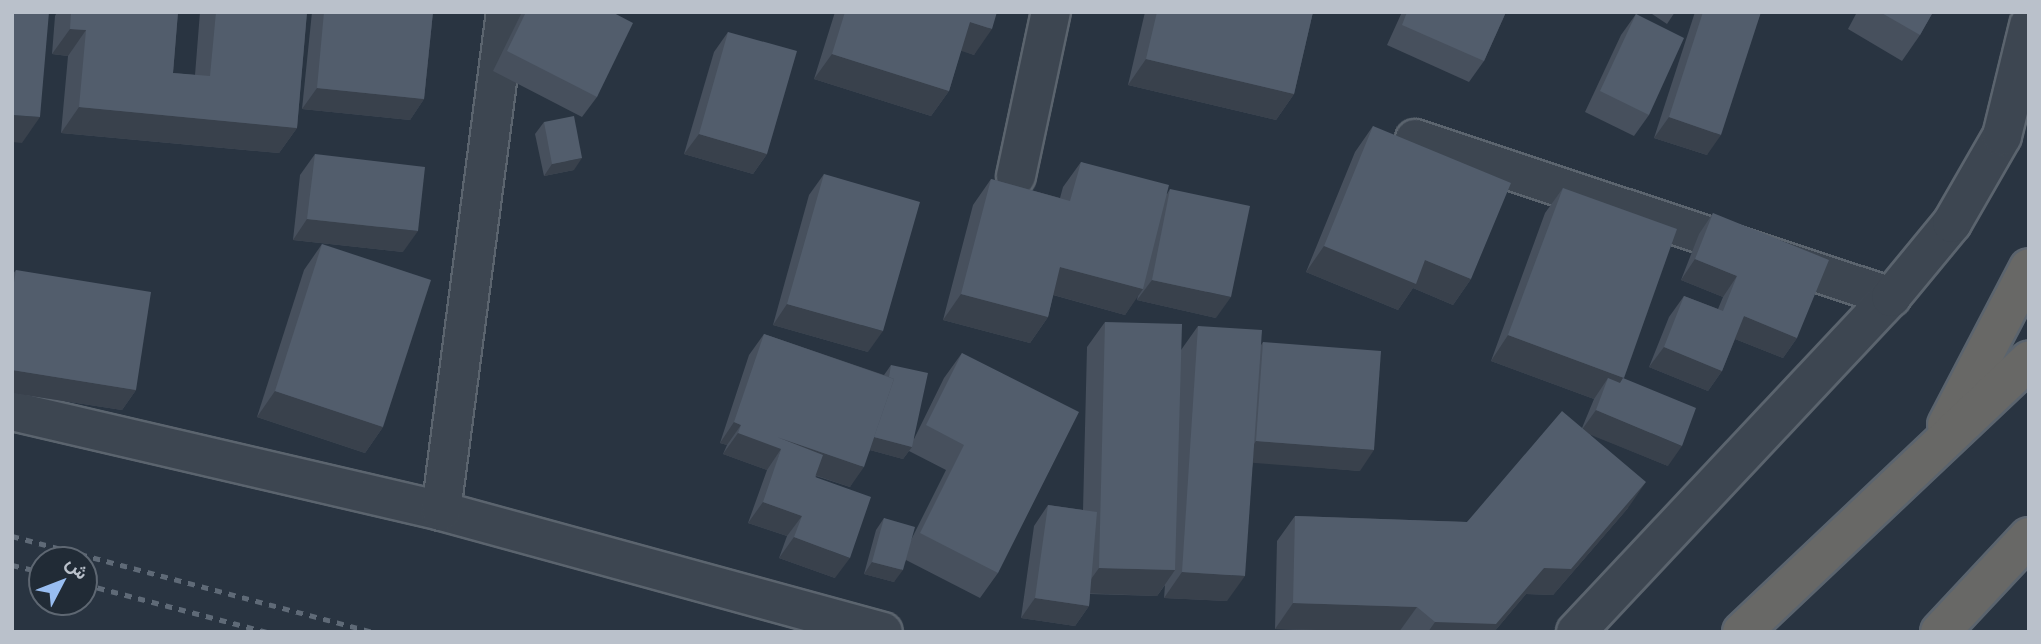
<!DOCTYPE html>
<html>
<head>
<meta charset="utf-8">
<style>
	body { margin:0 }
	#map { position:relative; width:2041px; height:644px; overflow:hidden; background:#293441; font-family:"Fira Sans",Vazirmatn,sans-serif }
	div>[style] { position:absolute }
	[style*='--x'] { left:calc(var(--x)*1px); top:calc(var(--y)*1px); width:calc(var(--w)*1px); rotate:calc(var(--a)*1deg) }
	.roads { filter:drop-shadow(2px 0 #5b646e) drop-shadow(-2px 0 #5b646e) drop-shadow(0 2px #5b646e) drop-shadow(0 -2px #5b646e) }
	.minor>* { height:38px; margin:-19px; padding:0 19px; transform-origin:19px; border-radius:19px; background:#3d4651 }
	.trunk>* { height:38px; margin:-19px; padding:0 19px; transform-origin:19px; border-radius:19px; background:#686866 }
	.rail>* { height:5px; margin-top:-2.5px; transform-origin:0; background:repeating-linear-gradient(90deg,#5f6a77 0 7px,transparent 0 14px) }
	.wall>* { inset:0; background:#47505d }
	.shaded-wall>* { inset:0; background:#39414c }
	.building>* { inset:0; background:#525d6c }
	span { translate:-50% -50%; white-space:nowrap; text-align:center; line-height:1.15; -webkit-text-stroke:5px #212b36; paint-order:stroke }
	.frame { position:absolute; inset:0; border:14px solid #bac1cb; pointer-events:none }
	.north { position:absolute; left:28px; top:546px; width:70px; height:70px; box-sizing:border-box; background:#212b36; border:2px solid #5e6772; border-radius:50%; rotate:48deg; font-size:19px; font-weight:700; line-height:28px; text-align:center; color:#bac1cb }
	.north::after { content:''; display:block; margin:auto; width:24px; height:32px; background:#98bdf1; clip-path:polygon(50% 0,100% 100%,50% 72%,0 100%) }
</style>
</head>
<body>
<div id="map">
	<div class="roads">
		<div class="minor">
			<i style="--x:1415;--y:139;--w:502;--a:18.36"></i>
			<i style="--x:1016;--y:176;--w:168;--a:-78"></i>
			<i style="--x:12;--y:411;--w:441;--a:13.1"></i>
			<i style="--x:441;--y:511;--w:458;--a:15.3"></i>
			<i style="--x:441;--y:511;--w:503;--a:-82.58"></i>
			<i style="--x:1576;--y:632;--w:460;--a:-46.8"></i>
			<i style="--x:1891;--y:297;--w:96;--a:-50.5"></i>
			<i style="--x:1952;--y:223;--w:100;--a:-60.1"></i>
			<i style="--x:2002;--y:136;--w:114;--a:-76.3"></i>
		</div>
		<div class="trunk">
			<i style="--x:1947;--y:425;--w:177;--a:-62.4"></i>
			<i style="--x:1742;--y:632;--w:395;--a:-43.4"></i>
			<i style="--x:1940;--y:632;--w:130;--a:-46.9"></i>
		</div>
	</div>
	<div class="rail">
		<i style="--x:12;--y:536;--w:375;--a:14.9"></i>
		<i style="--x:12;--y:565;--w:31;--a:13"></i>
		<i style="--x:84;--y:584;--w:189;--a:14.7"></i>
	</div>
	<div class="wall">
		<i style="clip-path:polygon(57px 12px,178px 12px,173px 73px,195px 75px,200px 12px,307px 12px,297px 128px,279px 153px,61px 133px,68px 56px,52px 54px,55px 16px)"></i>
		<i style="clip-path:polygon(312px 12px,433px 12px,424px 99px,410px 120px,302px 109px)"></i>
		<i style="clip-path:polygon(522px 12px,612px 12px,597px 97px,582px 117px,493px 71px)"></i>
		<i style="clip-path:polygon(835px 12px,997px 12px,974px 55px,961px 50px,949px 91px,931px 116px,814px 79px)"></i>
		<i style="clip-path:polygon(1145px 12px,1313px 12px,1294px 94px,1276px 120px,1128px 85px)"></i>
		<i style="clip-path:polygon(1402px 12px,1506px 12px,1484px 61px,1469px 82px,1387px 45px)"></i>
		<i style="clip-path:polygon(1649px 12px,1675px 12px,1667px 24px)"></i>
		<i style="clip-path:polygon(1695px 12px,1761px 12px,1707px 155px,1654px 138px)"></i>
		<i style="clip-path:polygon(1857px 12px,1933px 12px,1920px 35px,1902px 61px,1848px 29px)"></i>
		<i style="clip-path:polygon(1636px 14px,1649px 115px,1634px 136px,1585px 112px,1621px 35px)"></i>
		<i style="clip-path:polygon(728px 32px,767px 154px,753px 174px,684px 154px,714px 52px)"></i>
		<i style="clip-path:polygon(544px 122px,574px 170px,544px 176px,535px 134px)"></i>
		<i style="clip-path:polygon(1373px 126px,1471px 279px,1453px 305px,1413px 288px,1398px 310px,1306px 272px,1355px 152px)"></i>
		<i style="clip-path:polygon(315px 154px,403px 252px,293px 240px,300px 175px)"></i>
		<i style="clip-path:polygon(1081px 162px,1167px 194px,1170px 189px,1216px 318px,1137px 300px,1138px 295px,1125px 315px,1053px 295px,1048px 317px,1030px 343px,943px 320px,973px 205px,991px 179px,1060px 198px,1063px 187px)"></i>
		<i style="clip-path:polygon(824px 174px,868px 352px,773px 325px,809px 195px)"></i>
		<i style="clip-path:polygon(1563px 188px,1623px 378px,1668px 466px,1590px 434px,1628px 508px,1553px 595px,1526px 594px,1494px 632px,1361px 632px,1275px 629px,1277px 541px,1295px 516px,1467px 522px,1582px 428px,1594px 399px,1491px 361px,1545px 213px)"></i>
		<i style="clip-path:polygon(1713px 213px,1797px 338px,1783px 358px,1735px 339px,1722px 371px,1708px 391px,1649px 367px,1669px 317px,1684px 296px,1718px 309px,1723px 297px,1681px 280px,1699px 234px)"></i>
		<i style="clip-path:polygon(322px 244px,383px 427px,365px 453px,257px 417px,304px 270px)"></i>
		<i style="clip-path:polygon(16px 270px,136px 390px,122px 410px,12px 393px,12px 275px)"></i>
		<i style="clip-path:polygon(1105px 322px,1181px 350px,1198px 326px,1261px 345px,1263px 342px,1360px 471px,1253px 462px,1227px 601px,1164px 598px,1165px 585px,1157px 596px,1090px 594px,1089px 606px,1075px 626px,1021px 618px,1034px 526px,1048px 505px,1083px 510px,1087px 347px)"></i>
		<i style="clip-path:polygon(764px 334px,884px 375px,891px 365px,914px 439px,944px 378px,962px 353px,998px 573px,980px 598px,906px 560px,894px 582px,864px 574px,876px 530px,884px 518px,911px 540px,946px 470px,909px 451px,903px 459px,870px 450px,850px 487px,816px 476px,835px 578px,779px 558px,787px 536px,748px 523px,767px 470px,723px 454px,727px 445px,720px 443px,749px 355px)"></i>
	</div>
	<div class="shaded-wall">
		<i style="clip-path:polygon(970px 22px,992px 29px,974px 55px,952px 48px)"></i>
		<i style="clip-path:polygon(70px 29px,86px 30px,68px 56px,52px 54px)"></i>
		<i style="clip-path:polygon(832px 54px,949px 91px,931px 116px,814px 79px)"></i>
		<i style="clip-path:polygon(1146px 59px,1294px 94px,1276px 120px,1128px 85px)"></i>
		<i style="clip-path:polygon(317px 88px,424px 99px,410px 120px,302px 109px)"></i>
		<i style="clip-path:polygon(79px 107px,297px 128px,279px 153px,61px 133px)"></i>
		<i style="clip-path:polygon(12px 115px,40px 117px,22px 143px,12px 142px)"></i>
		<i style="clip-path:polygon(1669px 117px,1721px 135px,1707px 155px,1654px 138px)"></i>
		<i style="clip-path:polygon(699px 134px,767px 154px,753px 174px,684px 154px)"></i>
		<i style="clip-path:polygon(582px 158px,574px 170px,544px 176px,552px 164px)"></i>
		<i style="clip-path:polygon(307px 219px,418px 231px,403px 252px,293px 240px)"></i>
		<i style="clip-path:polygon(1324px 246px,1425px 260px,1471px 279px,1453px 305px,1413px 288px,1398px 310px,1306px 272px)"></i>
		<i style="clip-path:polygon(1695px 259px,1737px 276px,1723px 297px,1681px 280px)"></i>
		<i style="clip-path:polygon(1060px 267px,1143px 289px,1125px 315px,1043px 292px)"></i>
		<i style="clip-path:polygon(1152px 280px,1231px 297px,1216px 318px,1137px 300px)"></i>
		<i style="clip-path:polygon(961px 294px,1048px 317px,1030px 343px,943px 320px)"></i>
		<i style="clip-path:polygon(787px 304px,883px 331px,868px 352px,773px 325px)"></i>
		<i style="clip-path:polygon(1744px 316px,1797px 338px,1783px 358px,1730px 337px)"></i>
		<i style="clip-path:polygon(1508px 335px,1624px 378px,1606px 403px,1608px 378px,1594px 399px,1491px 361px)"></i>
		<i style="clip-path:polygon(1664px 347px,1722px 371px,1708px 391px,1649px 367px)"></i>
		<i style="clip-path:polygon(12px 370px,136px 390px,122px 410px,12px 393px)"></i>
		<i style="clip-path:polygon(275px 391px,383px 427px,365px 453px,257px 417px)"></i>
		<i style="clip-path:polygon(1596px 410px,1682px 446px,1668px 466px,1581px 431px)"></i>
		<i style="clip-path:polygon(734px 422px,741px 425px,727px 445px,720px 443px)"></i>
		<i style="clip-path:polygon(738px 433px,777px 437px,864px 467px,850px 487px,777px 462px,781px 449px,767px 470px,723px 454px)"></i>
		<i style="clip-path:polygon(874px 437px,912px 447px,903px 459px,866px 449px)"></i>
		<i style="clip-path:polygon(1256px 441px,1374px 450px,1360px 471px,1242px 462px)"></i>
		<i style="clip-path:polygon(1646px 482px,1628px 508px,1553px 595px,1526px 594px,1494px 632px,1428px 632px,1435px 622px,1544px 568px)"></i>
		<i style="clip-path:polygon(763px 502px,802px 516px,787px 536px,748px 523px)"></i>
		<i style="clip-path:polygon(794px 537px,850px 558px,835px 578px,779px 558px)"></i>
		<i style="clip-path:polygon(872px 562px,903px 570px,894px 582px,864px 574px)"></i>
		<i style="clip-path:polygon(1099px 568px,1175px 570px,1157px 596px,1081px 593px)"></i>
		<i style="clip-path:polygon(1182px 572px,1245px 576px,1227px 601px,1164px 598px)"></i>
		<i style="clip-path:polygon(1035px 598px,1089px 606px,1075px 626px,1021px 618px)"></i>
		<i style="clip-path:polygon(1293px 603px,1417px 607px,1399px 632px,1275px 629px)"></i>
	</div>
	<div class="building">
		<i style="clip-path:polygon(12px 12px,49px 12px,40px 117px,12px 115px)"></i>
		<i style="clip-path:polygon(71px 12px,178px 12px,173px 73px,210px 76px,216px 12px,307px 12px,297px 128px,79px 107px,86px 30px,70px 29px)"></i>
		<i style="clip-path:polygon(324px 12px,433px 12px,424px 99px,317px 88px)"></i>
		<i style="clip-path:polygon(526px 12px,612px 12px,633px 23px,597px 97px,507px 51px)"></i>
		<i style="clip-path:polygon(845px 12px,997px 12px,992px 29px,970px 22px,949px 91px,832px 54px)"></i>
		<i style="clip-path:polygon(1157px 12px,1313px 12px,1294px 94px,1146px 59px)"></i>
		<i style="clip-path:polygon(1407px 12px,1506px 12px,1484px 61px,1402px 25px)"></i>
		<i style="clip-path:polygon(1703px 12px,1761px 12px,1721px 135px,1669px 117px)"></i>
		<i style="clip-path:polygon(1880px 12px,1933px 12px,1920px 35px)"></i>
		<i style="clip-path:polygon(1636px 14px,1684px 38px,1649px 115px,1600px 91px)"></i>
		<i style="clip-path:polygon(728px 32px,797px 51px,767px 154px,699px 134px)"></i>
		<i style="clip-path:polygon(574px 116px,582px 158px,552px 164px,544px 122px)"></i>
		<i style="clip-path:polygon(1373px 126px,1511px 183px,1471px 279px,1425px 260px,1416px 284px,1324px 246px)"></i>
		<i style="clip-path:polygon(315px 154px,425px 167px,418px 231px,307px 219px)"></i>
		<i style="clip-path:polygon(1081px 162px,1169px 185px,1143px 289px,1060px 267px,1048px 317px,961px 294px,991px 179px,1070px 201px)"></i>
		<i style="clip-path:polygon(824px 174px,920px 202px,883px 331px,787px 304px)"></i>
		<i style="clip-path:polygon(1563px 188px,1677px 229px,1624px 378px,1508px 335px)"></i>
		<i style="clip-path:polygon(1170px 189px,1250px 206px,1231px 297px,1152px 280px)"></i>
		<i style="clip-path:polygon(1713px 213px,1829px 260px,1797px 338px,1744px 316px,1722px 371px,1664px 347px,1684px 296px,1723px 311px,1737px 276px,1695px 259px)"></i>
		<i style="clip-path:polygon(322px 244px,431px 280px,383px 427px,275px 391px)"></i>
		<i style="clip-path:polygon(16px 270px,151px 292px,136px 390px,12px 370px,12px 294px)"></i>
		<i style="clip-path:polygon(1105px 322px,1182px 324px,1175px 570px,1099px 568px)"></i>
		<i style="clip-path:polygon(1198px 326px,1262px 330px,1245px 576px,1182px 572px)"></i>
		<i style="clip-path:polygon(764px 334px,894px 379px,864px 467px,777px 437px,823px 455px,815px 477px,871px 497px,850px 558px,794px 537px,802px 516px,763px 502px,781px 449px,738px 433px,741px 425px,734px 422px)"></i>
		<i style="clip-path:polygon(1263px 342px,1381px 351px,1374px 450px,1256px 441px)"></i>
		<i style="clip-path:polygon(962px 353px,1079px 412px,998px 573px,920px 533px,964px 445px,926px 425px)"></i>
		<i style="clip-path:polygon(891px 365px,928px 373px,912px 447px,874px 437px,894px 379px,889px 377px)"></i>
		<i style="clip-path:polygon(1608px 378px,1620px 383px,1623px 378px,1696px 408px,1682px 446px,1596px 410px)"></i>
		<i style="clip-path:polygon(1562px 411px,1646px 482px,1571px 569px,1544px 568px,1496px 624px,1435px 622px,1417px 607px,1293px 603px,1295px 516px,1467px 522px)"></i>
		<i style="clip-path:polygon(1048px 505px,1097px 512px,1089px 606px,1035px 598px)"></i>
		<i style="clip-path:polygon(884px 518px,915px 527px,903px 570px,872px 562px)"></i>
	</div>
	<div class="frame"></div>
	<div class="north">ش</div>
</div>
</body>
</html>
